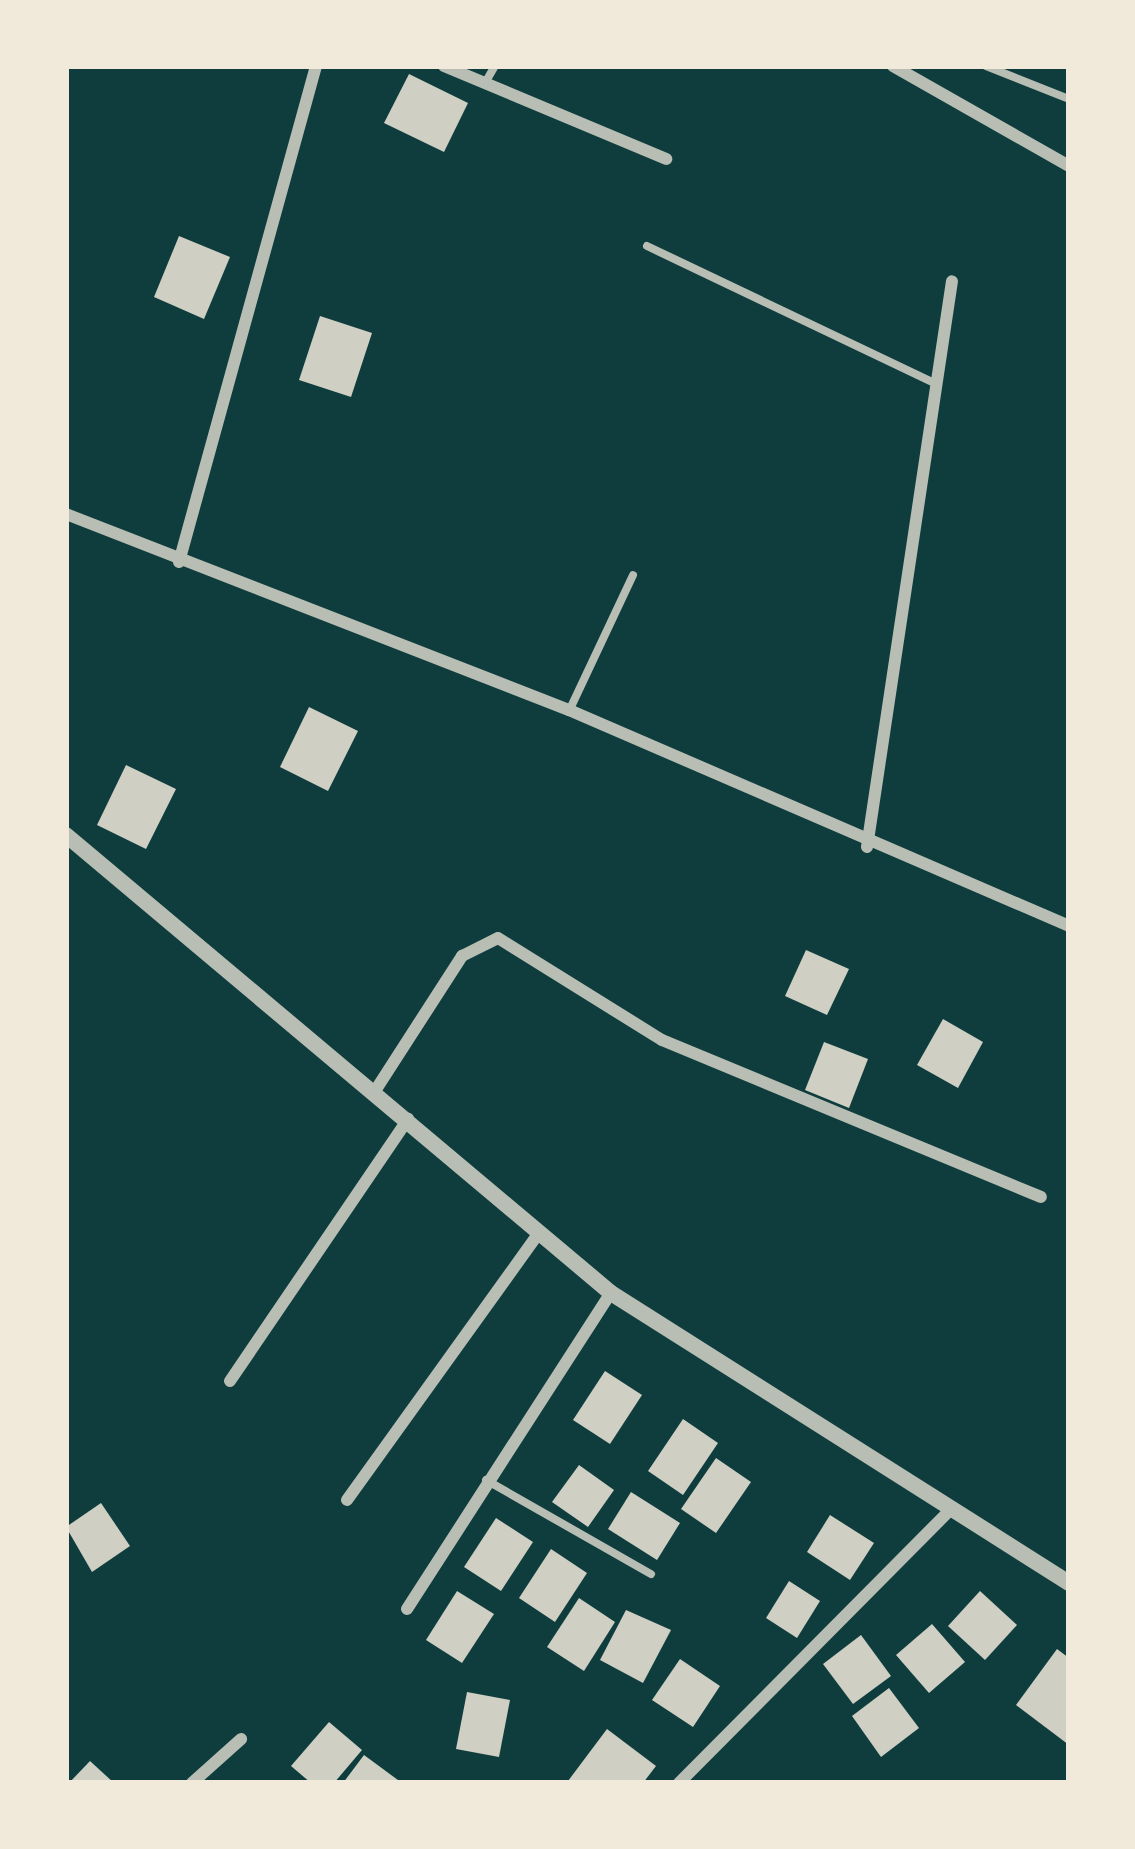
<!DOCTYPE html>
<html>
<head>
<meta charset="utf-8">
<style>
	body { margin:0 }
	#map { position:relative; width:1135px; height:1849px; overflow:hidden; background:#0f3d3e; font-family:Arial,sans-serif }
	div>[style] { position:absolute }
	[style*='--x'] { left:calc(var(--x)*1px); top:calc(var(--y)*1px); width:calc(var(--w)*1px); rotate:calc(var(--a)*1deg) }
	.building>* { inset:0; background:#cfcfc3 }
	.service>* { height:8px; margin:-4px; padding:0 4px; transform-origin:4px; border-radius:4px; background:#b8beb3 }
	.minor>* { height:12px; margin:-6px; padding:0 6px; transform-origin:6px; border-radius:6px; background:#b8beb3 }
	.tertiary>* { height:16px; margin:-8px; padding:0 8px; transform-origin:8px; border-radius:8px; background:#b8beb3 }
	span { translate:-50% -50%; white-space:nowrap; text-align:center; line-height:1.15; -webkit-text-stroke:10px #f1e9da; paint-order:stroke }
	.frame { position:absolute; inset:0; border:69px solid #f1e9da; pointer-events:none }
</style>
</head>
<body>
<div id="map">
	<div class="building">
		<i style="clip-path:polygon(409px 74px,468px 103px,444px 152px,384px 123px)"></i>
		<i style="clip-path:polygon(179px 236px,230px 257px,204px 319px,154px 297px)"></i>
		<i style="clip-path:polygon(320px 316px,372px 333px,351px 397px,299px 380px)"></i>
		<i style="clip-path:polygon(309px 707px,358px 731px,328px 791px,280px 767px)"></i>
		<i style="clip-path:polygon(126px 765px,176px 789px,146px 849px,97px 825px)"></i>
		<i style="clip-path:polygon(806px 950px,849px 969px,827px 1015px,785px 996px)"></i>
		<i style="clip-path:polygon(943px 1019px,983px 1042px,958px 1088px,917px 1065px)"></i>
		<i style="clip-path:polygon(824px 1042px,868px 1059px,849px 1108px,805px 1090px)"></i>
		<i style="clip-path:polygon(605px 1371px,642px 1395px,610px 1444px,573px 1420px)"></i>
		<i style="clip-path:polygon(683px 1419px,718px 1443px,683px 1495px,648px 1471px)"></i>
		<i style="clip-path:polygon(716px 1458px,751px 1482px,716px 1533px,681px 1509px)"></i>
		<i style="clip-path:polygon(579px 1465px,614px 1490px,588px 1527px,552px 1502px)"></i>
		<i style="clip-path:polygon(631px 1492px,680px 1523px,657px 1560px,608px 1529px)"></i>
		<i style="clip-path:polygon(101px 1503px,130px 1546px,92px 1572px,66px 1527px)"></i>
		<i style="clip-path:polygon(830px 1515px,874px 1543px,850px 1580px,807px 1552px)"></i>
		<i style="clip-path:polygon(496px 1518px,533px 1542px,501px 1591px,464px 1567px)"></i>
		<i style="clip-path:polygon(551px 1549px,587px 1573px,555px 1622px,519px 1598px)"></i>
		<i style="clip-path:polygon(789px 1581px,820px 1601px,797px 1638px,766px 1618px)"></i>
		<i style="clip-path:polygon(457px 1591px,494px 1614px,462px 1663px,426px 1640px)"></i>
		<i style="clip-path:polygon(980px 1591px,1017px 1625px,985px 1660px,948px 1626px)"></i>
		<i style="clip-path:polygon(579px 1598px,615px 1622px,584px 1671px,547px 1647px)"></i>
		<i style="clip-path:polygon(626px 1610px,671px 1630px,643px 1683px,600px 1660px)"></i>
		<i style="clip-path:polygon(932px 1624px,965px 1662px,929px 1693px,896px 1655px)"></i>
		<i style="clip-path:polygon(861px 1635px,891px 1676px,853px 1704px,823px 1664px)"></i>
		<i style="clip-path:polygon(1057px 1649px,1069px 1658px,1069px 1745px,1016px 1705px)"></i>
		<i style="clip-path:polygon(680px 1659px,720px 1686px,693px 1727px,652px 1700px)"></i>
		<i style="clip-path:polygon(889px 1688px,919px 1728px,881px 1757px,852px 1716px)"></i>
		<i style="clip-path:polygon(467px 1692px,510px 1700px,499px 1757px,456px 1749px)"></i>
		<i style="clip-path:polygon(329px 1722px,362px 1750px,334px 1783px,311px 1783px,291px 1766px)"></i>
		<i style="clip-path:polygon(607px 1729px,656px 1766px,643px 1783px,568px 1781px)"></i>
		<i style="clip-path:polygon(364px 1755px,402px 1783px,343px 1783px)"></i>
		<i style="clip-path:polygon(90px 1761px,114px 1783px,69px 1783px)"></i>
	</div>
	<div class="service">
		<i style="--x:986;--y:66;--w:89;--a:21.7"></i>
		<i style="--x:485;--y:83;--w:20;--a:-60"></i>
		<i style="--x:647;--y:246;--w:318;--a:25.5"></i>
		<i style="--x:570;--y:709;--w:148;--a:-64.8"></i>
		<i style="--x:486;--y:1480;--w:190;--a:29.7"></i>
	</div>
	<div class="minor">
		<i style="--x:444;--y:66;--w:241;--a:22.7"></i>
		<i style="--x:893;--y:66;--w:202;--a:29.6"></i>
		<i style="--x:66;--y:514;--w:540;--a:21.29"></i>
		<i style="--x:569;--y:710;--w:545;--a:23.36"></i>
		<i style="--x:179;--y:562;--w:515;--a:-74.56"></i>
		<i style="--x:867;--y:847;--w:572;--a:-81.46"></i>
		<i style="--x:375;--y:1091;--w:161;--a:-57.2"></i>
		<i style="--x:462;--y:956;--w:40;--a:-26.6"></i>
		<i style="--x:498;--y:938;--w:193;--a:31.9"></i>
		<i style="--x:662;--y:1040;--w:410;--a:22.5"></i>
		<i style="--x:230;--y:1381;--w:317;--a:-55.8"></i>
		<i style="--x:347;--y:1500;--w:329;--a:-54.3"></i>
		<i style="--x:407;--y:1609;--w:376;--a:-57.2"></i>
		<i style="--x:192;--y:1783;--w:66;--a:-41.9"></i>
		<i style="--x:679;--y:1783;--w:386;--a:-45.2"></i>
	</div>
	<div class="tertiary">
		<i style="--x:66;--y:835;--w:712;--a:40.04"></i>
		<i style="--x:611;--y:1293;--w:542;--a:32.34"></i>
	</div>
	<div class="frame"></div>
</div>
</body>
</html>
